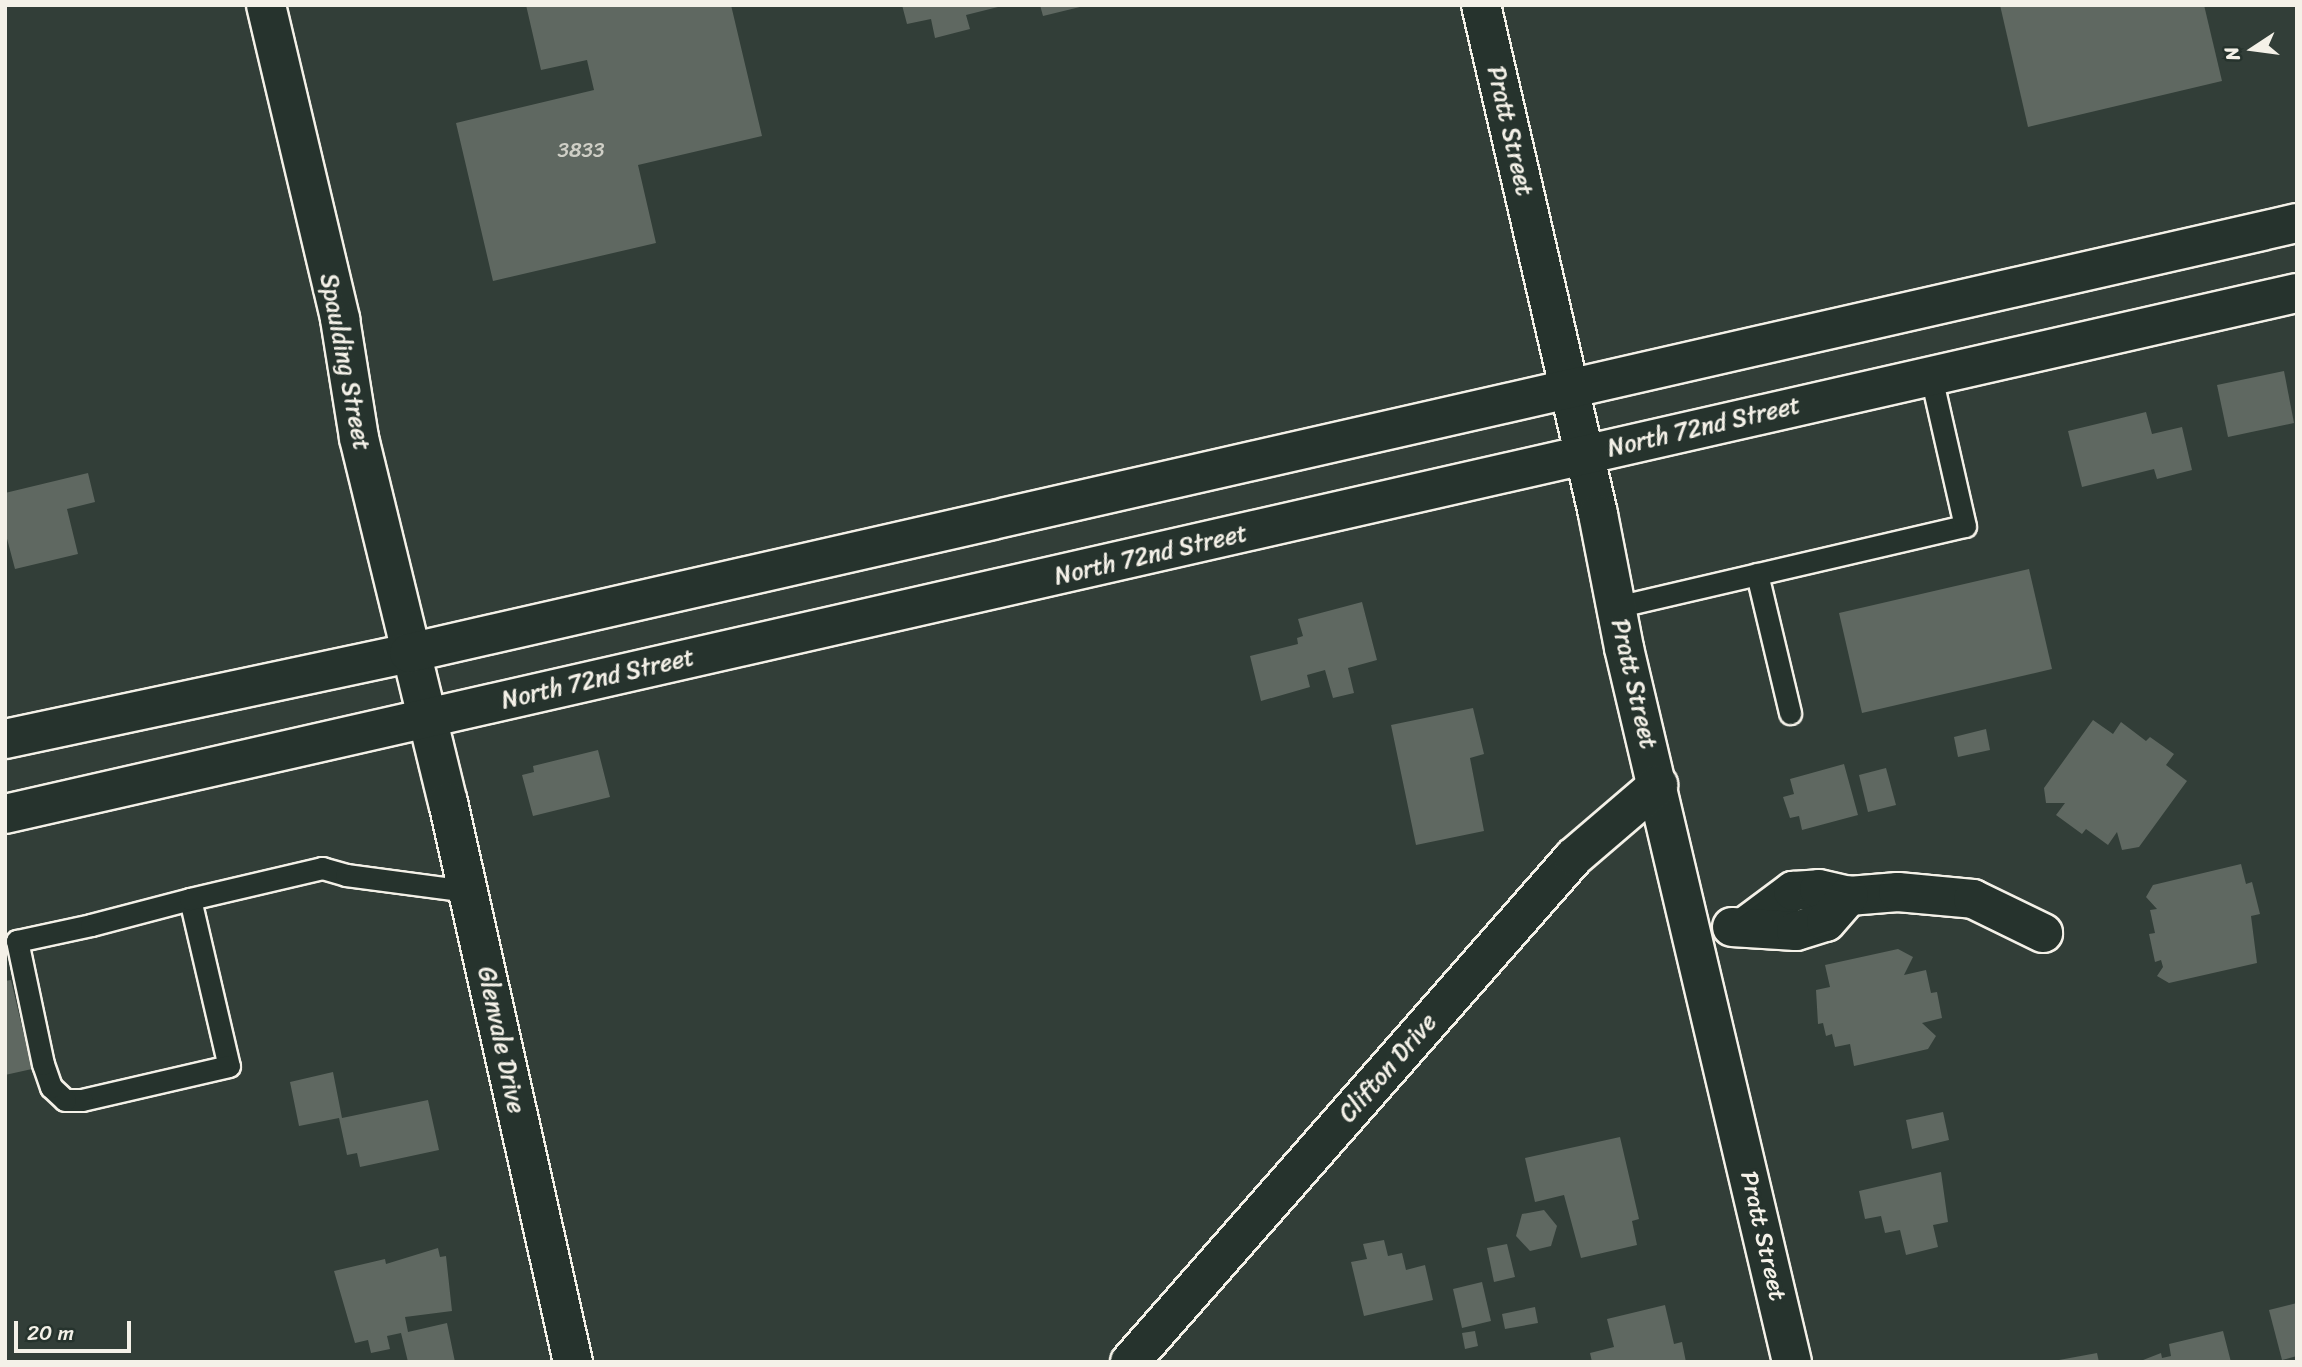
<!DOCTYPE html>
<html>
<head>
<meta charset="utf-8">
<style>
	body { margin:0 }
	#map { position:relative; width:2302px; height:1367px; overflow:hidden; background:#323e38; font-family:Sriracha,sans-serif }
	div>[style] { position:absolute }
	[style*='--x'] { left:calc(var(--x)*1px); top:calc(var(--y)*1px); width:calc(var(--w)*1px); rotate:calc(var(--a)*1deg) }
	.building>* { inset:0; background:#5f6861 }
	.roads { filter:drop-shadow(2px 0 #f4f1e8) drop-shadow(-2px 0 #f4f1e8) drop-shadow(0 2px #f4f1e8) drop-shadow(0 -2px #f4f1e8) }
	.service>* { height:21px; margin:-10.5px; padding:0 10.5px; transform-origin:10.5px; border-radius:10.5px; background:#26332d }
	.minor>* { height:38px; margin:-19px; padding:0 19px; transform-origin:19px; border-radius:19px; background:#26332d }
	.primary>* { height:38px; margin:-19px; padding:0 19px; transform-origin:19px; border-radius:19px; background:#26332d }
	span { translate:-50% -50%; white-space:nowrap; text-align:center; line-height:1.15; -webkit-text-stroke:7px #26332d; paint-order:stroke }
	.number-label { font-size:21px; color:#cfcfc6 }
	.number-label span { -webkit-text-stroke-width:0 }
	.street-label { font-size:24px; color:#f4f1e8 }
	.frame { position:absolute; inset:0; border:7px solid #f4f1e8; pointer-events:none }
	.north { position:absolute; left:2218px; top:14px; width:70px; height:70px; -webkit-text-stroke:5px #26332d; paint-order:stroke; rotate:257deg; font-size:19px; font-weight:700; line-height:28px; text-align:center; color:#f4f1e8 }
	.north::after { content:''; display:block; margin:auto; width:24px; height:32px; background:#f4f1e8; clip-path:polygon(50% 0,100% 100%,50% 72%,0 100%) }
	.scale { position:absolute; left:14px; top:1321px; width:117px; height:32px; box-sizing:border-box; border:4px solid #f4f1e8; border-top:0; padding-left:9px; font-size:21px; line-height:24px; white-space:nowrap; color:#f4f1e8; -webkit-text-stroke:5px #26332d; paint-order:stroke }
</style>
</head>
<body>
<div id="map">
	<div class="building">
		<i style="clip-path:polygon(526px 5px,731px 5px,762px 136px,638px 165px,656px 243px,493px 281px,456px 123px,594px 90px,587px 60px,541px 70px)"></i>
		<i style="clip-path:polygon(902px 5px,1002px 5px,1002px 6px,966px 15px,970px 29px,935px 38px,931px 19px,907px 24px)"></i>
		<i style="clip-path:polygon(1040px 5px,1084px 5px,1084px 6px,1043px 16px)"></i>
		<i style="clip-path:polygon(2000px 5px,2204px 5px,2222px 81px,2028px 127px)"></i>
		<i style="clip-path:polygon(2284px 371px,2294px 423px,2228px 437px,2217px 385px)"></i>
		<i style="clip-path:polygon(2146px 412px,2152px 434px,2182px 427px,2192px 470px,2157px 479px,2154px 469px,2082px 487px,2068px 431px)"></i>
		<i style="clip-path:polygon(88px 473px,95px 502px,67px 509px,78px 554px,15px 569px,5px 531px,5px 493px)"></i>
		<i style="clip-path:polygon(2029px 569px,2052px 669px,1862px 713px,1839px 613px)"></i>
		<i style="clip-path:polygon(1362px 602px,1377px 660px,1348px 668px,1354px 693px,1333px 698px,1325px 670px,1307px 675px,1310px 687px,1261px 701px,1250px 656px,1298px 644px,1297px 638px,1303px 636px,1298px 619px)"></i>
		<i style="clip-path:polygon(1473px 708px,1484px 754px,1470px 758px,1484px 831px,1416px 845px,1391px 725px)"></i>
		<i style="clip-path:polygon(2093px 720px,2113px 734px,2121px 722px,2146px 741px,2150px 737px,2174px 754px,2166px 765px,2187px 781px,2139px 847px,2122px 850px,2117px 832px,2108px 845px,2086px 829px,2082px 834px,2056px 815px,2065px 803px,2046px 803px,2044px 788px)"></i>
		<i style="clip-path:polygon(1986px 729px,1990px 750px,1958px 757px,1954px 737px)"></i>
		<i style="clip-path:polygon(598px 750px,610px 797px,533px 816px,522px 775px,534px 772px,533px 766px)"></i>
		<i style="clip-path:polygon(1844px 764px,1858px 815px,1802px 830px,1799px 816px,1790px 818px,1783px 797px,1794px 794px,1790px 779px)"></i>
		<i style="clip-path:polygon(1886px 768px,1896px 805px,1868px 812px,1859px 775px)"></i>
		<i style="clip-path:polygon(2241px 864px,2246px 884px,2252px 882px,2260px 914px,2251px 916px,2257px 963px,2169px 983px,2157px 976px,2163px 967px,2161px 960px,2155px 962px,2149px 934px,2155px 933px,2150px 910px,2157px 909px,2146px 897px,2153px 885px)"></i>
		<i style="clip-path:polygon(1898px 949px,1913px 957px,1904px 975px,1926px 970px,1931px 993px,1937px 992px,1942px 1018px,1922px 1023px,1936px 1036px,1928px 1049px,1854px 1066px,1850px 1044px,1835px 1047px,1832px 1034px,1826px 1036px,1823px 1023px,1818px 1024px,1816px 990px,1830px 987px,1825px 965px)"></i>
		<i style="clip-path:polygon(11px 980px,32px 1069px,5px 1075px,5px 981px)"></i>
		<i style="clip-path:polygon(333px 1072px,342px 1118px,428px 1100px,439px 1150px,360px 1167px,357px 1153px,347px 1155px,339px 1118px,299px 1126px,290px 1082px)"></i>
		<i style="clip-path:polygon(1943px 1112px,1949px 1140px,1912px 1149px,1906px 1120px)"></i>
		<i style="clip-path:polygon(1620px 1137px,1639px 1219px,1632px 1221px,1637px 1245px,1581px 1258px,1564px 1195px,1535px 1202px,1525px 1158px)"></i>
		<i style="clip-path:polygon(1941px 1172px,1948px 1222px,1933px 1225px,1938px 1247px,1906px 1255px,1900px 1230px,1885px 1233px,1881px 1216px,1865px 1219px,1859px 1191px)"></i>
		<i style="clip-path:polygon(1544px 1210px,1557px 1226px,1551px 1246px,1530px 1251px,1516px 1236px,1522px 1214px)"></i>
		<i style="clip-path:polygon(1384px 1240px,1388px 1256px,1402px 1253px,1406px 1270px,1425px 1265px,1433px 1300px,1364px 1316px,1351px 1262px,1367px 1259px,1363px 1244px)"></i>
		<i style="clip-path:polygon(1507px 1244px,1515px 1277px,1494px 1282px,1487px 1248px)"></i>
		<i style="clip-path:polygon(438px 1248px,440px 1257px,446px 1256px,452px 1311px,405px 1317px,408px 1332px,447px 1323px,455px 1362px,408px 1362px,401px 1333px,387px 1336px,390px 1349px,371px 1353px,368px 1340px,355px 1343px,334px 1271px,385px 1259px,386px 1264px)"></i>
		<i style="clip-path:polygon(1482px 1282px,1491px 1321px,1462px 1328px,1453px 1289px)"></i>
		<i style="clip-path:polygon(2297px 1303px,2297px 1356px,2282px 1360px,2269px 1310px)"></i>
		<i style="clip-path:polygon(1665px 1305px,1674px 1344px,1682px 1342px,1686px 1362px,1592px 1362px,1590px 1353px,1614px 1347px,1607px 1319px)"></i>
		<i style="clip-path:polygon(1535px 1307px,1538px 1323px,1505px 1329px,1502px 1314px)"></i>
		<i style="clip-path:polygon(1475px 1331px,1478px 1346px,1465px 1349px,1462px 1333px)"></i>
		<i style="clip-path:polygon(2223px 1331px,2231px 1362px,2138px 1362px,2161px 1353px,2162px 1358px,2171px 1356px,2169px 1344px)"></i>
		<i style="clip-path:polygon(2097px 1353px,2099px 1362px,2059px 1362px,2059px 1360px)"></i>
	</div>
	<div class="roads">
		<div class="service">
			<i style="--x:1757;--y:574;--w:143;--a:76.6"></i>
			<i style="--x:1616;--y:607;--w:358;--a:-13.1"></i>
			<i style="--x:1965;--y:526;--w:154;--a:-102.8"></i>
			<i style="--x:190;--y:899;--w:171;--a:76.9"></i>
			<i style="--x:229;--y:1066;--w:151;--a:167"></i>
			<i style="--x:82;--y:1100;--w:17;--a:180"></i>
			<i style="--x:65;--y:1100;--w:19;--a:-137"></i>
			<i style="--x:51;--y:1087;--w:24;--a:-109"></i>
			<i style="--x:43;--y:1064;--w:126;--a:-101.9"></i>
			<i style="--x:17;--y:941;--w:76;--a:-12.2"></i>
			<i style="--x:91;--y:925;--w:102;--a:-14.7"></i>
			<i style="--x:190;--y:899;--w:136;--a:-13.2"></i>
			<i style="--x:322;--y:868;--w:25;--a:16"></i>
			<i style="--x:346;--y:875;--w:123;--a:7.5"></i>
		</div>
		<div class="minor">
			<i style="--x:266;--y:5;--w:323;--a:76.7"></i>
			<i style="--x:340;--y:319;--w:121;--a:80.9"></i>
			<i style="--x:359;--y:438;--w:375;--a:76.3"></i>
			<i style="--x:448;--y:802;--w:574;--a:77.42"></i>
			<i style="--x:1481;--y:5;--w:522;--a:77.05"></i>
			<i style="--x:1598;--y:514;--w:136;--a:79"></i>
			<i style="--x:1624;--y:648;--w:733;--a:76.76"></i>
			<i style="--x:1746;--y:926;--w:59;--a:-36.7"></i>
			<i style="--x:1793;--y:891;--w:26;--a:-4"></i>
			<i style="--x:1819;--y:889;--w:31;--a:13"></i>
			<i style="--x:1849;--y:896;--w:49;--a:-4.7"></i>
			<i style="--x:1898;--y:892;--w:75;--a:5.3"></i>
			<i style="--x:1973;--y:899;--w:78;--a:25.9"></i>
			<i style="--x:1732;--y:927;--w:64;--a:3.6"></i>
			<i style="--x:1796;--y:931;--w:31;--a:-17"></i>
			<i style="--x:1826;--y:922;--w:35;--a:-49"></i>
			<i style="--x:1130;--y:1362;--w:672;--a:-48.68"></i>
			<i style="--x:1574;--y:857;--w:111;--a:-40.6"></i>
		</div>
		<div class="primary">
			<i style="--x:5;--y:739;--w:413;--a:-12"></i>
			<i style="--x:409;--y:653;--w:1936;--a:-12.83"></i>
			<i style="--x:5;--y:814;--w:2350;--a:-12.81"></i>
		</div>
	</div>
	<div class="number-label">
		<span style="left:581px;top:150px">3833</span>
	</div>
	<div class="street-label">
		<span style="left:1510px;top:131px;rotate:77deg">Pratt Street</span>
		<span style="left:345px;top:362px;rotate:79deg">Spaulding Street</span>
		<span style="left:1704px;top:427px;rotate:-13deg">North 72nd Street</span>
		<span style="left:1151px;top:555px;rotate:-13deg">North 72nd Street</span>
		<span style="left:598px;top:679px;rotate:-13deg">North 72nd Street</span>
		<span style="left:1634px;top:684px;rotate:77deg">Pratt Street</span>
		<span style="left:501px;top:1040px;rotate:78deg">Glenvale Drive</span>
		<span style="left:1388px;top:1068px;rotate:-49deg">Clifton Drive</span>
		<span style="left:1763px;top:1236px;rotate:77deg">Pratt Street</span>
	</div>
	<div class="frame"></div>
	<div class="north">N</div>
	<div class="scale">20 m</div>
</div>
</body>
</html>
